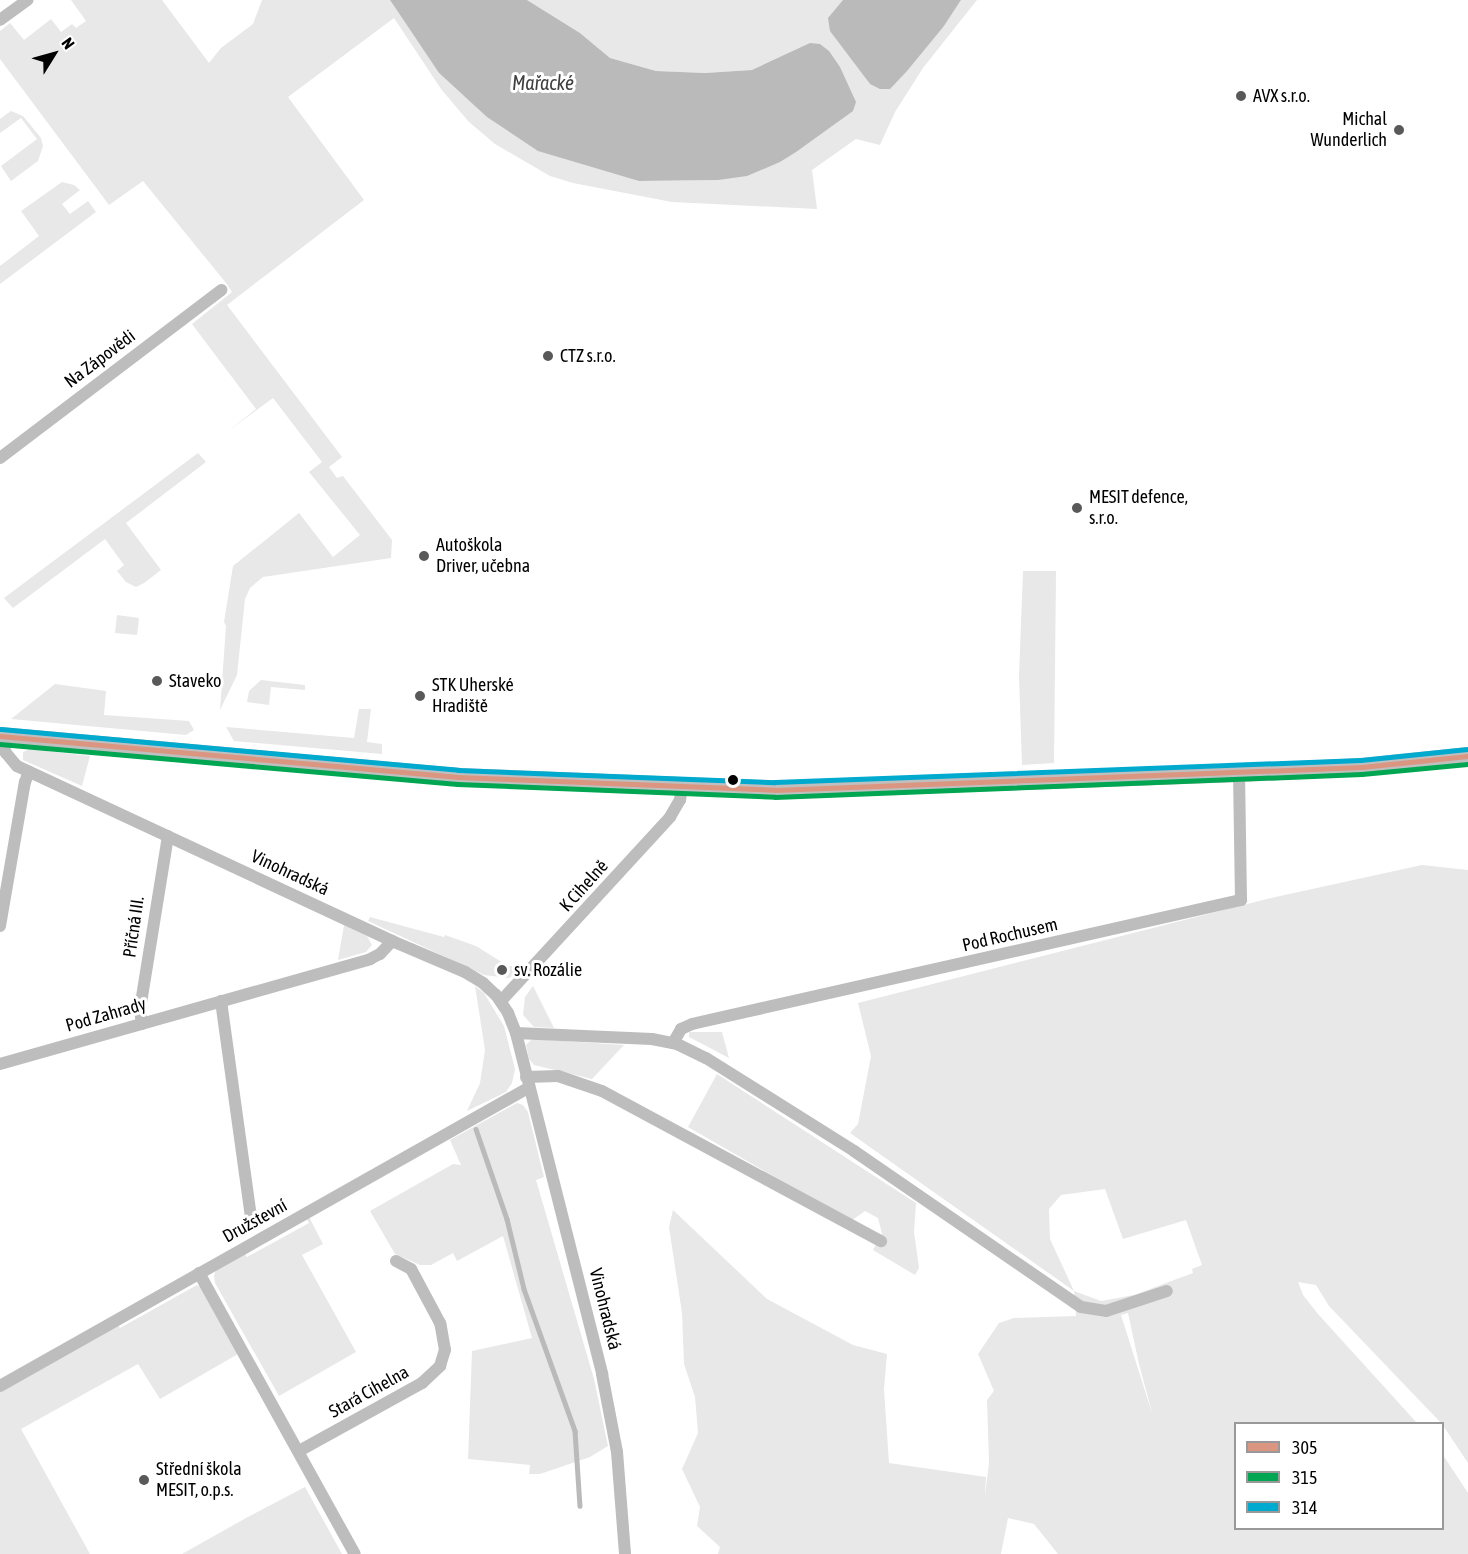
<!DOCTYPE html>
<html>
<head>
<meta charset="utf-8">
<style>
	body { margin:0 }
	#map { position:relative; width:1468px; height:1554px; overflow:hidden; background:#fff; font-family:"Asap Condensed",sans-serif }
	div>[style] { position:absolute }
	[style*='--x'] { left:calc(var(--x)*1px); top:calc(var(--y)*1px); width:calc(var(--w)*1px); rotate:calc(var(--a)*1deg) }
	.green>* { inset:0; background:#e8e8e8 }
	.water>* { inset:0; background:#bababa }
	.stream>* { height:4.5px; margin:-2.25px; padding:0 2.25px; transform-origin:2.25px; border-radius:2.25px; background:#bababa }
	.minor>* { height:12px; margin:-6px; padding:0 6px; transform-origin:6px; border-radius:6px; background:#bdbdbd }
	.secondary>* { height:18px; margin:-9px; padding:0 9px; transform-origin:9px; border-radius:9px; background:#bfbfbf }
	.bus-1>* { height:4.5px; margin:-2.25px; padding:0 2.25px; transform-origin:2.25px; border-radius:2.25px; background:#da9680 }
	.bus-2>* { height:4.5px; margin:-2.25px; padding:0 2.25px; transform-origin:2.25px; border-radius:2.25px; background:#00a651 }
	.bus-3>* { height:4.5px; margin:-2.25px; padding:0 2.25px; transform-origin:2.25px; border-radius:2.25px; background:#00a9ce }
	.dots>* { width:16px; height:16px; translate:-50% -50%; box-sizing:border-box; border:3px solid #fff; border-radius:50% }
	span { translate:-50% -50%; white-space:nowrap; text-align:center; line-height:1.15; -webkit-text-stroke:6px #fff; paint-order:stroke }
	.poi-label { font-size:18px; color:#000 }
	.left { translate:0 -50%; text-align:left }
	.right { translate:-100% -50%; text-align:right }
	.street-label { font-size:18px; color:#000 }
	.water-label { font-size:20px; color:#3e3e3e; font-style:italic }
	.legend { position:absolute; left:1234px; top:1422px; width:210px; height:108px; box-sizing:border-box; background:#fff; border:2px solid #999; margin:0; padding:8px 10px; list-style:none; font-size:18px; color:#000 }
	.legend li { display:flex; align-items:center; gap:12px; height:30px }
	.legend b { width:30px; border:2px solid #999 }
	.north { position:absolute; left:24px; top:24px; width:60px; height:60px; -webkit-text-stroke:4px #fff; paint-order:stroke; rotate:53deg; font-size:16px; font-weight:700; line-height:24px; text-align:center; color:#000 }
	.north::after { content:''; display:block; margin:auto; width:21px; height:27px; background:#000; clip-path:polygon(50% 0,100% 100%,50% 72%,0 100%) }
</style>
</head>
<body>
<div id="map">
	<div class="green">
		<i style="clip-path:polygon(71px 0,162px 0,209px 63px,221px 48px,253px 24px,262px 0,390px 0,439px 73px,463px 95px,639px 181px,718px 180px,752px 70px,706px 73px,656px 71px,610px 58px,580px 33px,527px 0,875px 0,840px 43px,870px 84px,890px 88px,944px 26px,961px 0,977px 0,923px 68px,895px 112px,880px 145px,856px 139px,812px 170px,817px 209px,672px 202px,573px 183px,550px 176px,495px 144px,469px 122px,441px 89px,394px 18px,288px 97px,364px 200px,227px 305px,342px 457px,329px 467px,337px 478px,343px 476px,392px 540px,391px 558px,263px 577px,250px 588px,245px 599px,237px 675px,220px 710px,226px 626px,224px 622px,233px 566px,299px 513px,333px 557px,360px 535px,309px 472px,322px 462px,273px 398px,228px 431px,256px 409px,192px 324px,232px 292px,226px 283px,143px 181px,109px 205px,0 59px,0 31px,10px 23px,24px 40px,51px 19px,61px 32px,72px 24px,76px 28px,86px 21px)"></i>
		<i style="clip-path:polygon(11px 111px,23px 116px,41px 138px,43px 146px,38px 161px,11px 181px,1px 166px,37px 139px,21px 118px,0 133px,0 119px)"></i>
		<i style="clip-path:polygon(62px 182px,74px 185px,80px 190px,62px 204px,70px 214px,88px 201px,96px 212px,0 284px,0 266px,39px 236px,21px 211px)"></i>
		<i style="clip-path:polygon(198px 453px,206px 462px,126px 523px,161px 570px,144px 583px,136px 587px,126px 582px,117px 571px,124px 565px,105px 539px,13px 608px,4px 598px)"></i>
		<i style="clip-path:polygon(1023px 571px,1056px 571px,1054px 763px,1022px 765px,1019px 676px)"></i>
		<i style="clip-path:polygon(117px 615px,139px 618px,137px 635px,115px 633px)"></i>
		<i style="clip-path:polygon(261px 680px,305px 685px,305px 690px,271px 687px,269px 705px,247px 702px,249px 691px)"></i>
		<i style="clip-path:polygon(55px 684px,106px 691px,104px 715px,189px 721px,194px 730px,186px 735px,11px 719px)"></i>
		<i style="clip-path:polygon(359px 709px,371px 709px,367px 742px,382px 744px,382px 754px,234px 741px,226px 727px,354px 738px)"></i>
		<i style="clip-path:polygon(30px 749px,90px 756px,82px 786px,23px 760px,23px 752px)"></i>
		<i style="clip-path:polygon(evenodd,1422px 865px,1468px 870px,1468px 1463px,1442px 1424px,1329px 1306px,1316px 1285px,1298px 1282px,1303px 1295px,1318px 1314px,1417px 1423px,1236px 1424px,1236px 1528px,1442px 1528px,1443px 1455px,1468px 1493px,1468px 1554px,1058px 1554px,1034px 1524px,1008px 1518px,1001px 1554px,718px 1554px,720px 1547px,697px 1526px,700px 1507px,682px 1469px,698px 1433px,695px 1397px,684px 1364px,682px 1313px,669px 1227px,673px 1210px,767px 1299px,853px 1345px,887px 1354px,884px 1389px,889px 1463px,986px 1477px,985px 1496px,989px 1463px,987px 1400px,994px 1391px,978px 1354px,999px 1323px,1014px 1318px,1076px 1316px,1074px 1291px,850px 1133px,858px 1124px,871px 1056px,858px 1003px,1271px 898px,1422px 865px,1105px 1189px,1123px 1239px,1186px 1220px,1202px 1265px,1192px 1269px,1193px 1273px,1134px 1295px,1101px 1301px,1074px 1291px,1050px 1239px,1049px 1209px,1061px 1195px,1105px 1189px,1422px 865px,1128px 1313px,1139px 1364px,1153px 1416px,1121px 1315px,1128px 1313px)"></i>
		<i style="clip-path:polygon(370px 917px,444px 937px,445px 935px,476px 946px,508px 966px,518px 966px,515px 969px,517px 973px,509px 978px,484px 975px,368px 921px)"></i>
		<i style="clip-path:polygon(344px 925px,367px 936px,372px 945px,366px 952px,338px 960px)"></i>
		<i style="clip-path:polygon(475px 986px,484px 993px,504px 1026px,515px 1069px,512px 1083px,506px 1092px,467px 1111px,480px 1083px,485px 1050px)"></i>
		<i style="clip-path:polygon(533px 986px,554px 1028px,534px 1027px,523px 1015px,525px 997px)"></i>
		<i style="clip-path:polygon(689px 1032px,722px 1032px,729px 1058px,689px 1037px)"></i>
		<i style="clip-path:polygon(532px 1039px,624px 1045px,592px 1079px,534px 1065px,529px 1059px,526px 1045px)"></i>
		<i style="clip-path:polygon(717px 1074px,916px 1203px,914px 1232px,919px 1268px,915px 1275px,873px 1250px,882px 1234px,878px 1218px,865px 1211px,851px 1221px,688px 1127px)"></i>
		<i style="clip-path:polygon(517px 1103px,523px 1105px,528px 1112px,544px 1177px,536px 1180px,594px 1379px,608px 1446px,590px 1457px,540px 1474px,529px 1474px,530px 1465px,468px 1459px,472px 1351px,532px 1338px,503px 1236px,457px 1261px,453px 1253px,431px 1265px,420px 1265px,395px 1254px,370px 1211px,453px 1164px,461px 1165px,450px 1140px)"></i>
		<i style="clip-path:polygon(309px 1217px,323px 1244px,302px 1255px,356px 1352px,279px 1396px,215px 1283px,214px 1276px,216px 1268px,244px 1253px,247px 1257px,309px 1223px,306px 1218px)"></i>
		<i style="clip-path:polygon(197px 1285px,203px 1288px,238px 1354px,160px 1399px,138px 1364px,21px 1429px,90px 1554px,0 1554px,0 1390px,117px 1323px,120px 1328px)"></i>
		<i style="clip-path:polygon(305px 1487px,342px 1554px,182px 1554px,246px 1518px)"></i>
	</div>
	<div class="water">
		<i style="clip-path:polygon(390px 0,527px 0,580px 33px,610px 58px,656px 71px,705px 73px,752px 70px,810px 43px,820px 44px,829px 51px,840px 67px,856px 102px,853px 111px,796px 152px,780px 162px,747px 176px,718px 180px,639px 181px,538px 151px,487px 117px,439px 73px)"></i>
		<i style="clip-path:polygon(843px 0,961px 0,944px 26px,907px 71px,890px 89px,880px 89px,870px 84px,830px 31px,828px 18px)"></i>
	</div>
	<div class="stream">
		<i style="--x:476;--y:1129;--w:95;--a:71"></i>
		<i style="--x:507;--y:1219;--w:72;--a:76.3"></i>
		<i style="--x:524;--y:1289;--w:151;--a:70.2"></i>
		<i style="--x:575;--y:1431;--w:75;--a:86.2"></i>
	</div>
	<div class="minor">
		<i style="--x:0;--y:20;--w:34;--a:-36"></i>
		<i style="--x:0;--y:458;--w:278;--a:-37.2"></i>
		<i style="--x:1;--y:737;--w:17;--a:73"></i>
		<i style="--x:6;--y:753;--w:17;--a:50"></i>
		<i style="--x:17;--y:766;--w:414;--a:25"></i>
		<i style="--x:392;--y:941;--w:79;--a:23"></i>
		<i style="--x:465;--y:972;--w:21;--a:31"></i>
		<i style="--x:483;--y:983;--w:18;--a:43"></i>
		<i style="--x:496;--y:995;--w:22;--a:56"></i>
		<i style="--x:508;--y:1013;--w:22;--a:68"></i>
		<i style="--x:516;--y:1033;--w:352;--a:75.8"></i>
		<i style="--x:602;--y:1374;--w:79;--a:79.1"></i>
		<i style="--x:617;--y:1452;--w:102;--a:85.5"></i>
		<i style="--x:0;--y:926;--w:146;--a:-80.2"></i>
		<i style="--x:25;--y:782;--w:11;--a:-68"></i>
		<i style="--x:221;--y:1001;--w:217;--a:82.1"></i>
		<i style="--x:501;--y:1001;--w:250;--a:-47.4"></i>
		<i style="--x:670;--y:817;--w:20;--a:-60"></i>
		<i style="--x:680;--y:800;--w:13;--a:-81"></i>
		<i style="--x:142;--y:1024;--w:15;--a:-98"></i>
		<i style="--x:140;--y:1009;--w:175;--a:-80.8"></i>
		<i style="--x:516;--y:1033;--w:136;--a:2.5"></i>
		<i style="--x:652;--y:1039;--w:25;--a:11"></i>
		<i style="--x:677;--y:1044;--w:32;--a:26"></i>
		<i style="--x:706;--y:1058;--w:175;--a:32.1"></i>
		<i style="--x:854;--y:1151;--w:275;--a:34.5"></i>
		<i style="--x:1081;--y:1307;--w:25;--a:9"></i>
		<i style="--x:1106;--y:1311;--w:64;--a:-18.2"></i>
		<i style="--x:673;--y:1043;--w:16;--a:-60"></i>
		<i style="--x:681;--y:1029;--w:12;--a:-24"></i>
		<i style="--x:692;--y:1024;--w:563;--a:-12.73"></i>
		<i style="--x:1241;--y:900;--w:127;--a:-90.9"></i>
		<i style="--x:0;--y:1064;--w:385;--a:-15.8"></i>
		<i style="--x:370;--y:959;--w:11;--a:-27"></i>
		<i style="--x:380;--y:954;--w:18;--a:-47"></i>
		<i style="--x:526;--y:1077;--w:32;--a:-2"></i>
		<i style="--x:558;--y:1076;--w:46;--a:18.8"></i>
		<i style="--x:602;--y:1091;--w:317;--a:28.3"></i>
		<i style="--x:199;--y:1273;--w:321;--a:61"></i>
		<i style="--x:0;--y:1386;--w:606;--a:-29.44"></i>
		<i style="--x:299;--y:1451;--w:141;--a:-28.9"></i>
		<i style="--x:422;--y:1383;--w:25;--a:-43"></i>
		<i style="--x:440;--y:1366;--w:17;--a:-73"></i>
		<i style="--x:445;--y:1350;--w:27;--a:-100"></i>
		<i style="--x:440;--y:1323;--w:61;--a:-118.2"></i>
		<i style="--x:411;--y:1269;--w:17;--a:-152"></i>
	</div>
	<div class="secondary">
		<i style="--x:0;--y:736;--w:460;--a:5.1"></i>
		<i style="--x:458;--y:777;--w:317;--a:2.3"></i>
		<i style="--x:775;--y:790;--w:464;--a:-2.1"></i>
		<i style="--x:1239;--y:773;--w:123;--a:-2.8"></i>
		<i style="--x:1362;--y:767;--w:107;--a:-5.9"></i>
	</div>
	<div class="bus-1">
		<i style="--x:0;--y:736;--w:460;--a:5.1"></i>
		<i style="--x:458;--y:777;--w:317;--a:2.3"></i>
		<i style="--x:775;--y:790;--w:587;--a:-2.24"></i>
		<i style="--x:1362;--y:767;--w:107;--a:-5.9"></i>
	</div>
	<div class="bus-2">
		<i style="--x:0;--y:744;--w:459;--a:5"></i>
		<i style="--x:457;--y:784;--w:318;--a:2.3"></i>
		<i style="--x:775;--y:797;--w:587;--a:-2.24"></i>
		<i style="--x:1362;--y:774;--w:106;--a:-5.4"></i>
	</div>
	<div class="bus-3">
		<i style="--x:1;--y:729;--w:459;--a:5.1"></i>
		<i style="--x:458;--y:770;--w:317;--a:2.2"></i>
		<i style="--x:775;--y:782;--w:586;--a:-2.15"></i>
		<i style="--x:1361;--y:760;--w:107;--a:-5.9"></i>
	</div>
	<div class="dots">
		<i style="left:1241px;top:96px;background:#595959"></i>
		<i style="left:1399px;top:130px;background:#595959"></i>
		<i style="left:548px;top:356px;background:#595959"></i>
		<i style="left:1077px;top:508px;background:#595959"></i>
		<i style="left:424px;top:556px;background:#595959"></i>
		<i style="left:157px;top:681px;background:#595959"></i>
		<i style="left:420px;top:696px;background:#595959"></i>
		<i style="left:733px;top:780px;background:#000"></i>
		<i style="left:502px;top:970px;background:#595959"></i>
		<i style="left:144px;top:1480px;background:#595959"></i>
	</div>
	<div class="poi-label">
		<span class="left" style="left:1253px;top:96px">AVX s.r.o.</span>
		<span class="right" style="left:1387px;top:130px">Michal<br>Wunderlich</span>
		<span class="left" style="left:560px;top:356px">CTZ s.r.o.</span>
		<span class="left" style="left:1089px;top:508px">MESIT defence,<br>s.r.o.</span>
		<span class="left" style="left:436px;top:556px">Autoškola<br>Driver, učebna</span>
		<span class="left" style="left:169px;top:681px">Staveko</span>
		<span class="left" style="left:432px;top:696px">STK Uherské<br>Hradiště</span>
		<span class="left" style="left:514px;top:970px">sv. Rozálie</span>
		<span class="left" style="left:156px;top:1480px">Střední škola<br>MESIT, o.p.s.</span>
	</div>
	<div class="street-label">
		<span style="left:100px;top:359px;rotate:-37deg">Na Zápovědi</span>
		<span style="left:290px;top:873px;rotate:25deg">Vinohradská</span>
		<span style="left:584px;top:886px;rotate:-48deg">K Cihelně</span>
		<span style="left:134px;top:927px;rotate:-82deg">Příčná III.</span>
		<span style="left:1010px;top:935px;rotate:-13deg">Pod Rochusem</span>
		<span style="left:106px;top:1015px;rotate:-16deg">Pod Zahrady</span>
		<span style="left:255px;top:1221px;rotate:-29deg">Družstevní</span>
		<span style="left:605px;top:1309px;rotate:76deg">Vinohradská</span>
		<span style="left:369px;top:1392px;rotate:-29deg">Stará Cihelna</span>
	</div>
	<div class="water-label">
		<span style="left:543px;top:82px">Mařacké</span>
	</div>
	<ul class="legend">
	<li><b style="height:8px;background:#da9680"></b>305</li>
	<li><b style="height:8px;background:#00a651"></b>315</li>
	<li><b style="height:8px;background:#00a9ce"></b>314</li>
	</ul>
	<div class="north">N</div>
</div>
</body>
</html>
